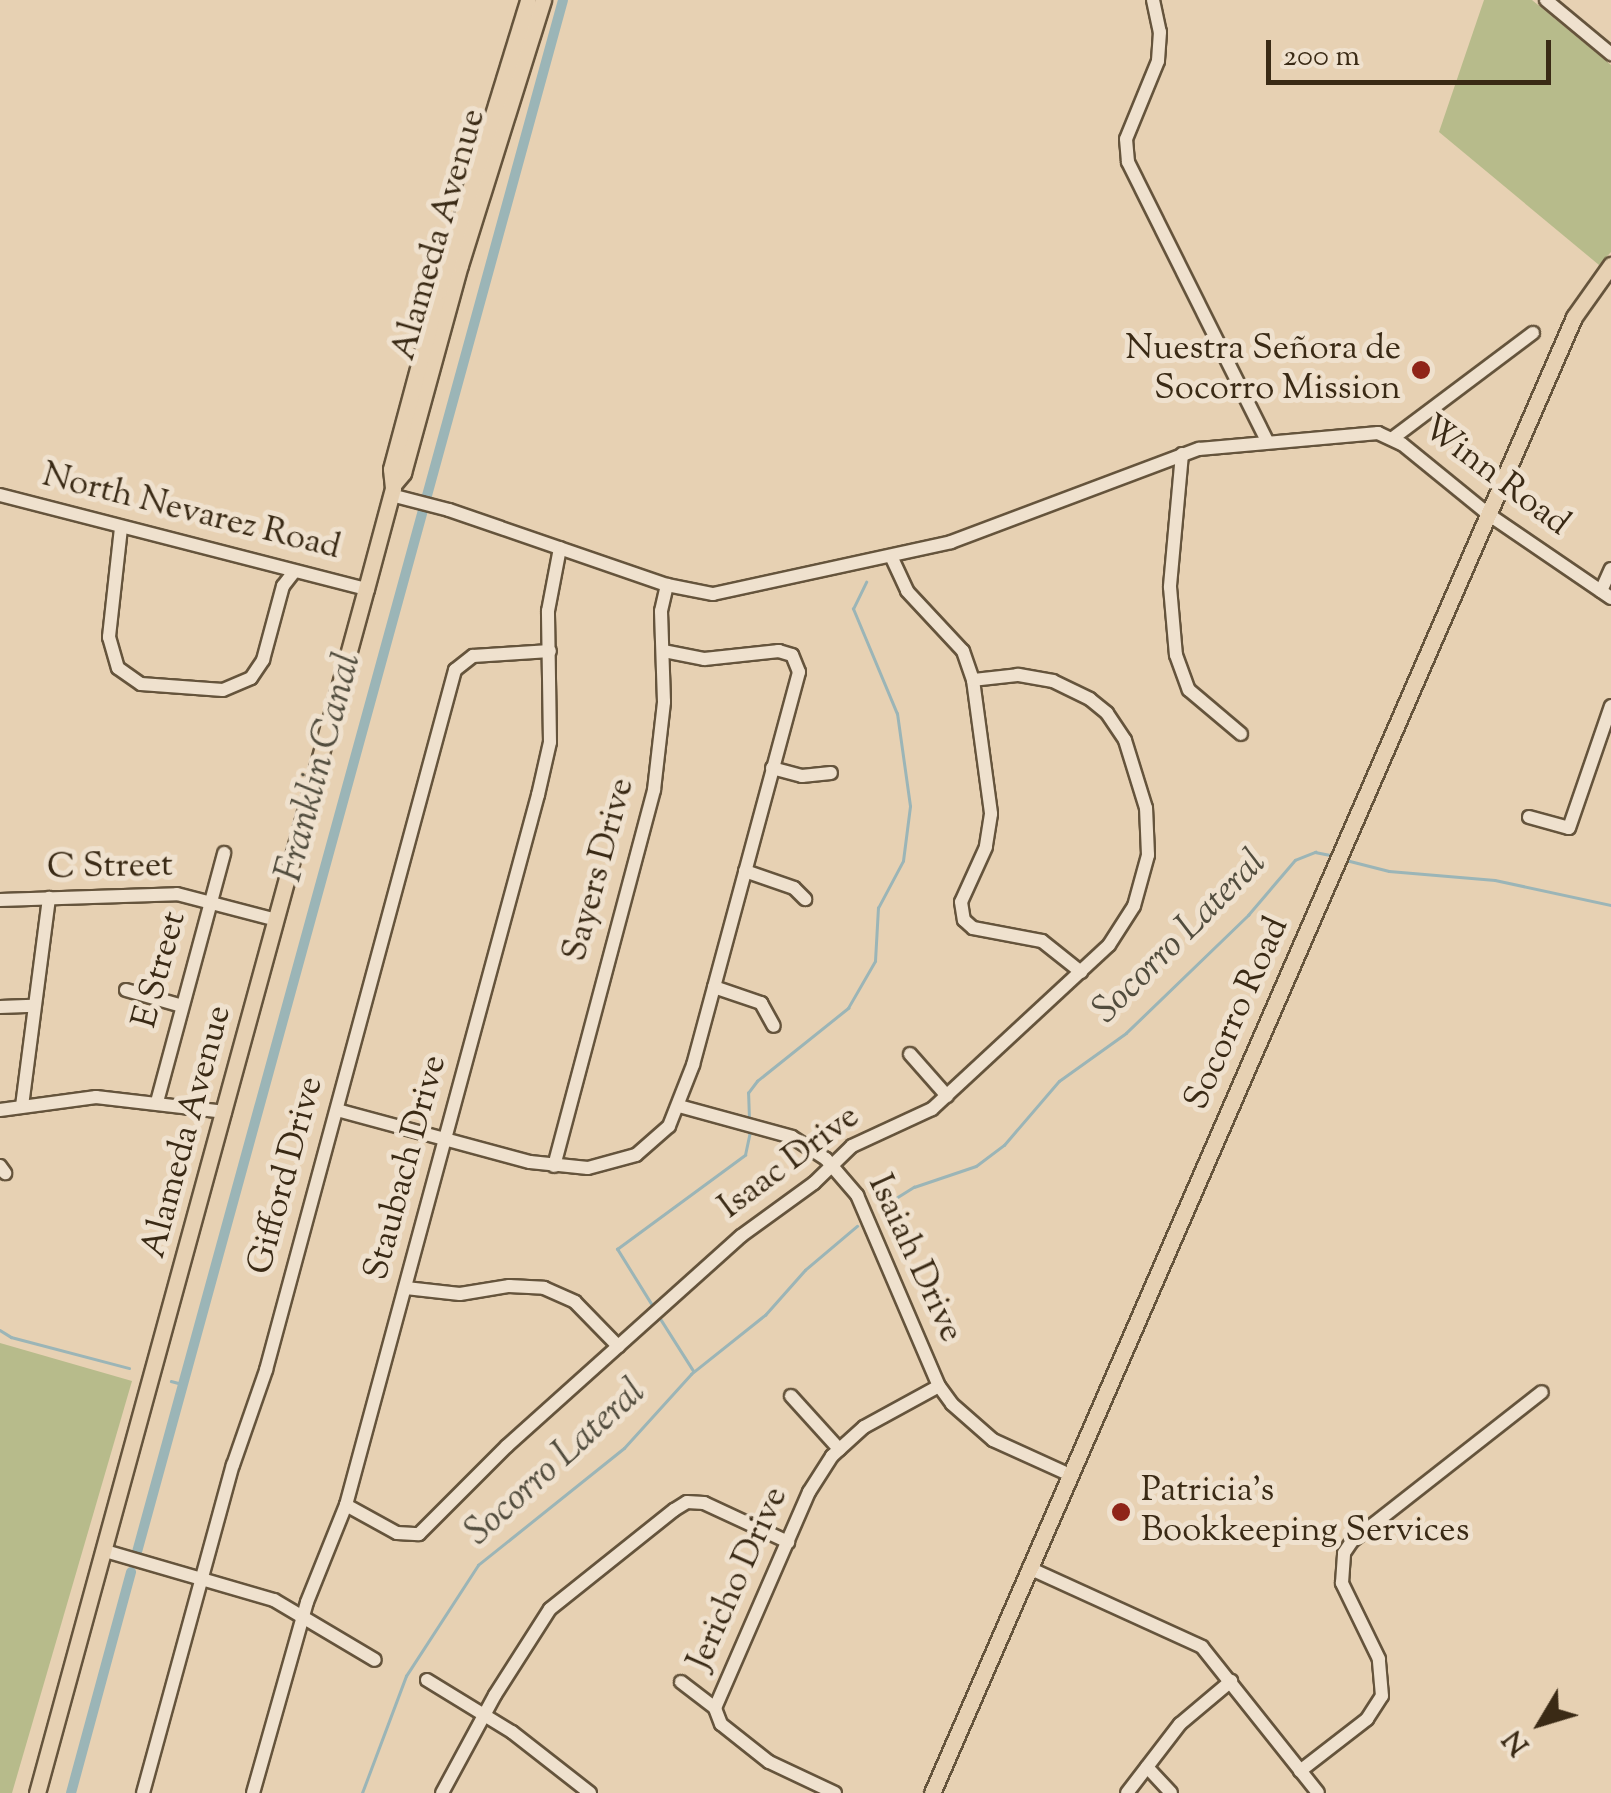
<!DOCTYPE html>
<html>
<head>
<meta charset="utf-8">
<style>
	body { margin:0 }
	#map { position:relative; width:1611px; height:1793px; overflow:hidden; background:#e7d1b3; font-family:"Sorts Mill Goudy",serif }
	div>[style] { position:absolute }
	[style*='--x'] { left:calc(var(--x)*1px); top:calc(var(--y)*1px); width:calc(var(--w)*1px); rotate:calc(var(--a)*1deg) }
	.green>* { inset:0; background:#b7bb8b }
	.stream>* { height:2.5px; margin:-1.25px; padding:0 1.25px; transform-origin:1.25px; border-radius:1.25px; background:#9bb5b7 }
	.canal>* { height:10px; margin:-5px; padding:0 5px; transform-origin:5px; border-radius:5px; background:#9bb5b7 }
	.roads { filter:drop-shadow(2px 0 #65543c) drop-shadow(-2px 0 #65543c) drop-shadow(0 2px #65543c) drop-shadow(0 -2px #65543c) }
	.minor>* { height:12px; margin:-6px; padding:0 6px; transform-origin:6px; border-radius:6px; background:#efe1ce }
	.major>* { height:15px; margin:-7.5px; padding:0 7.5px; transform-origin:7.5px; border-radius:7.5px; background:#e7d1b3 }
	.dots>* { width:28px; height:28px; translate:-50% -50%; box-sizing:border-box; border:5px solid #efe1ce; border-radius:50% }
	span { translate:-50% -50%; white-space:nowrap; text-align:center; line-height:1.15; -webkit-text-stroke:10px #efe1ce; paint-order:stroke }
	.street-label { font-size:35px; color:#3a2a15 }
	.poi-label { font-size:35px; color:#3a2a15 }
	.right { translate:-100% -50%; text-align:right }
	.left { translate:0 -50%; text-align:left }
	.water-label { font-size:38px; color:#524d3e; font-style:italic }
	.north { position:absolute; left:1491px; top:1673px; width:100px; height:100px; -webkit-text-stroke:8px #efe1ce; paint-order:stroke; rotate:232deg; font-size:28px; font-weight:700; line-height:40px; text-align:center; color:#3a2a15 }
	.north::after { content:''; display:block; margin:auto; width:35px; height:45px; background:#3a2a15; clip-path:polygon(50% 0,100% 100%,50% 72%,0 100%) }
	.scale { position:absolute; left:1266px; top:40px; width:285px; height:45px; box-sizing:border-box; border:5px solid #3a2a15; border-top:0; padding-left:12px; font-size:30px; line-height:35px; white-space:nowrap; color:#3a2a15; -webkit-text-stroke:8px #efe1ce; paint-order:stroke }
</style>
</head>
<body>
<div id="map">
	<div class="green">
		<i style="clip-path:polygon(1484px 0,1532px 0,1611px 65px,1611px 252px,1599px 265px,1439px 132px)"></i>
		<i style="clip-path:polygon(0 1343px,132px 1381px,12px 1793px,0 1793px)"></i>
	</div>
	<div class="stream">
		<i style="--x:1346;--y:860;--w:44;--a:14.3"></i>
		<i style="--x:1389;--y:871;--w:106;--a:4.9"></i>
		<i style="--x:1495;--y:880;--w:119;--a:12.2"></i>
		<i style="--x:749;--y:1119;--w:26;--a:-92"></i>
		<i style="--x:748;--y:1093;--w:15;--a:-53"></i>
		<i style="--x:757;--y:1081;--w:117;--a:-38.7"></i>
		<i style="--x:848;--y:1008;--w:54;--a:-60.1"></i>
		<i style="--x:875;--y:961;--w:53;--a:-86.8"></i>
		<i style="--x:878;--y:908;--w:53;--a:-62"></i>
		<i style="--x:903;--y:861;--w:55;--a:-82.7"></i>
		<i style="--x:910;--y:806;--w:93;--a:-98"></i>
		<i style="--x:897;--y:714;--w:114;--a:-112.7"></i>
		<i style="--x:853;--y:609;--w:30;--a:-64"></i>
		<i style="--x:880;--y:1208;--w:40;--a:-32"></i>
		<i style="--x:914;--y:1187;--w:65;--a:-18.7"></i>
		<i style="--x:976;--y:1166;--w:35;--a:-37"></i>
		<i style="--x:1004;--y:1145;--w:84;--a:-49.3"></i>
		<i style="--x:1059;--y:1081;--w:82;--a:-35.6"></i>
		<i style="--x:1126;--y:1033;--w:170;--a:-44"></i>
		<i style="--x:1248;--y:915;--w:72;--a:-49.5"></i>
		<i style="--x:1295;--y:860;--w:22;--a:-22"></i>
		<i style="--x:1315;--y:852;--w:15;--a:11"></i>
		<i style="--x:653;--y:1307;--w:68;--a:-121.8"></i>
		<i style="--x:617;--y:1249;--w:159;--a:-36.3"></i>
		<i style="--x:745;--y:1155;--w:25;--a:-78"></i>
		<i style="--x:660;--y:1318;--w:62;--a:57.6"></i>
		<i style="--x:0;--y:1330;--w:13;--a:32"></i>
		<i style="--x:11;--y:1337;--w:122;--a:14.7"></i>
		<i style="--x:171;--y:1381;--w:11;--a:15"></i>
		<i style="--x:362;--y:1793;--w:125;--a:-69.4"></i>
		<i style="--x:406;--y:1676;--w:132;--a:-57"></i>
		<i style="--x:478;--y:1565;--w:187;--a:-38.7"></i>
		<i style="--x:624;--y:1448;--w:100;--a:-47.8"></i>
		<i style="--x:691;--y:1374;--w:95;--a:-38.6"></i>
		<i style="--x:765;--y:1315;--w:60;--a:-48.4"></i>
		<i style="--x:805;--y:1270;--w:68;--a:-40.2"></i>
	</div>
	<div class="canal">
		<i style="--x:137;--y:1552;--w:1609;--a:-74.65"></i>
		<i style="--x:71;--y:1793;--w:229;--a:-74.8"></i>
	</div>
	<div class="roads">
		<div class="minor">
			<i style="--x:1153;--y:0;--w:33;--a:78"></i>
			<i style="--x:1160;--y:32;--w:29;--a:94"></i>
			<i style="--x:1158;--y:61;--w:84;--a:112.3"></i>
			<i style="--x:1126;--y:139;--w:23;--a:85"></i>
			<i style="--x:1128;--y:162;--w:312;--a:63.5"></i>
			<i style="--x:1546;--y:0;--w:85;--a:39.7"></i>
			<i style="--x:1393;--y:438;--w:175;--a:-36.9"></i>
			<i style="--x:1182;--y:454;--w:134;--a:95.2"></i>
			<i style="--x:1170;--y:587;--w:68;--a:85"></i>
			<i style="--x:1176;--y:655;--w:37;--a:70"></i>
			<i style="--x:1189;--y:690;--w:68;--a:40.2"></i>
			<i style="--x:0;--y:495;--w:378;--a:14.4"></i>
			<i style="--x:391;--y:495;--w:60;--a:14.5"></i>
			<i style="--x:449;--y:510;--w:231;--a:19"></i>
			<i style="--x:667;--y:585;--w:47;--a:11.1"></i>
			<i style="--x:713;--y:594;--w:244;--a:-12.3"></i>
			<i style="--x:951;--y:542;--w:265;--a:-20.6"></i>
			<i style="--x:1199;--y:449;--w:180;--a:-5.1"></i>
			<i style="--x:1378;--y:433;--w:26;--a:25"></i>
			<i style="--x:1402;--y:444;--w:111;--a:39.1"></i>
			<i style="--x:1488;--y:514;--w:149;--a:34.3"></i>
			<i style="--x:121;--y:528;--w:110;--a:96.3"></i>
			<i style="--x:109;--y:637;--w:32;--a:74"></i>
			<i style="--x:118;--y:668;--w:28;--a:35"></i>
			<i style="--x:141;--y:684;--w:82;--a:4.2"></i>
			<i style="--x:223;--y:690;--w:30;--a:-23"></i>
			<i style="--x:251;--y:678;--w:22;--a:-56"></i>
			<i style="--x:263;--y:660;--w:77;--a:-74.9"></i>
			<i style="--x:283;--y:586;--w:18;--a:-52"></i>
			<i style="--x:891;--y:556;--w:38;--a:65"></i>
			<i style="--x:907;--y:591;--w:82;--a:47"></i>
			<i style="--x:963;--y:651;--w:31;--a:71"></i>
			<i style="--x:973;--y:680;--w:135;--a:82.3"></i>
			<i style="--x:991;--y:814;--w:33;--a:99"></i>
			<i style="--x:986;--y:847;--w:60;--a:114.4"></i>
			<i style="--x:961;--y:902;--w:18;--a:81"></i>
			<i style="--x:964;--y:920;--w:12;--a:42"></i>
			<i style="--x:973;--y:928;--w:70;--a:10.7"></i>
			<i style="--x:1042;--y:941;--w:50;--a:38.5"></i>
			<i style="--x:1601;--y:591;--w:24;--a:-66"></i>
			<i style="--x:772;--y:768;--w:31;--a:15"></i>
			<i style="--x:802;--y:776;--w:29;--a:-6"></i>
			<i style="--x:1529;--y:817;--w:41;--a:15.4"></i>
			<i style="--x:1569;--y:828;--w:129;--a:-71"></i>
			<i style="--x:745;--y:871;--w:52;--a:19.1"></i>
			<i style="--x:794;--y:888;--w:16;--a:45"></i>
			<i style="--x:0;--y:900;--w:177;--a:-1.9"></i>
			<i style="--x:177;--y:894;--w:103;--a:14.6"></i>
			<i style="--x:714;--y:987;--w:50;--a:18.8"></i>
			<i style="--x:761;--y:1003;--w:26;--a:61"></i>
			<i style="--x:126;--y:990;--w:58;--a:15.9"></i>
			<i style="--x:0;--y:1007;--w:33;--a:-2"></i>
			<i style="--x:910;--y:1054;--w:56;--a:48.6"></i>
			<i style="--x:157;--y:1102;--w:258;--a:-74.9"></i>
			<i style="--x:22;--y:1106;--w:210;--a:-82.6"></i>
			<i style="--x:679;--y:1106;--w:117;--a:15.3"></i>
			<i style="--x:792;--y:1137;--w:40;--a:32.9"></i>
			<i style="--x:826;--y:1159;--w:48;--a:49.3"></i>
			<i style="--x:857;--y:1195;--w:208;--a:66.8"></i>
			<i style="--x:939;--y:1386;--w:22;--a:54"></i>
			<i style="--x:952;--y:1404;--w:55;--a:41.3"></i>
			<i style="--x:993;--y:1440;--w:85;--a:24.4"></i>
			<i style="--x:0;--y:1110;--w:97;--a:-7.7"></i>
			<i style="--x:96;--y:1097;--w:130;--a:6.6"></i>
			<i style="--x:337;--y:1110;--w:200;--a:15.1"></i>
			<i style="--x:530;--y:1162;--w:58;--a:5.9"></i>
			<i style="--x:588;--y:1168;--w:50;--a:-15.2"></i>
			<i style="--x:636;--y:1155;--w:44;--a:-41.3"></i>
			<i style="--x:669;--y:1126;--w:66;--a:-68.5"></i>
			<i style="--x:693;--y:1065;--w:407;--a:-74.9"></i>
			<i style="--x:799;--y:672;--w:18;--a:-112"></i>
			<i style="--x:792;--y:655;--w:14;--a:-163"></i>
			<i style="--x:779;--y:651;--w:75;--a:173.9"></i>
			<i style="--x:704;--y:659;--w:41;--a:-168.7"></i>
			<i style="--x:0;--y:1166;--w:9;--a:54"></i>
			<i style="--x:554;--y:1166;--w:389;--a:-75.1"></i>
			<i style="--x:654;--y:790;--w:89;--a:-83.5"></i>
			<i style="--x:664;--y:702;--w:91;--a:-91.9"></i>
			<i style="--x:661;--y:611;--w:27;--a:-77"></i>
			<i style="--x:406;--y:1288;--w:54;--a:6.3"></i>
			<i style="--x:460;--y:1294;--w:50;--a:-9.3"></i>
			<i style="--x:509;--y:1286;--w:35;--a:3"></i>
			<i style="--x:544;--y:1288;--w:34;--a:24"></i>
			<i style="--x:575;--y:1302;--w:62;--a:45.7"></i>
			<i style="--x:791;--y:1396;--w:72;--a:47.8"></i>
			<i style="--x:346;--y:1505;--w:58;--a:28.8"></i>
			<i style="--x:397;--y:1533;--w:22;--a:3"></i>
			<i style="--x:419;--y:1534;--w:124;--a:-45"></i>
			<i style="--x:507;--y:1446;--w:314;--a:-41.9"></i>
			<i style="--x:741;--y:1236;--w:90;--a:-36"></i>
			<i style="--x:814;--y:1183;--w:53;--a:-44.2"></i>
			<i style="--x:852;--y:1146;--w:88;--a:-24.8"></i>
			<i style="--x:932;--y:1109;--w:241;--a:-42.8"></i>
			<i style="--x:1109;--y:945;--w:46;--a:-57.3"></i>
			<i style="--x:1134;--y:906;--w:53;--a:-74.6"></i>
			<i style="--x:1148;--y:855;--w:47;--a:-92.4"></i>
			<i style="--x:1146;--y:808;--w:71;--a:-107.2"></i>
			<i style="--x:1125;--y:740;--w:32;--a:-124"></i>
			<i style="--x:1107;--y:713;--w:22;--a:-141"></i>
			<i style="--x:1090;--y:699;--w:41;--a:-154.1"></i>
			<i style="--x:1053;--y:681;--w:36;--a:-170"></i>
			<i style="--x:1018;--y:675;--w:45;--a:173.7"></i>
			<i style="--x:105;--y:1551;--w:176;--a:16.2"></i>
			<i style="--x:274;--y:1600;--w:117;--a:30.7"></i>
			<i style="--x:1029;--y:1568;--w:190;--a:24.5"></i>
			<i style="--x:1202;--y:1647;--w:186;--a:51.5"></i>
			<i style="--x:427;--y:1680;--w:100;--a:31.5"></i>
			<i style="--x:512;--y:1732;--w:99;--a:38"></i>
			<i style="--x:681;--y:1682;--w:43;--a:37.4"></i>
			<i style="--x:1147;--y:1767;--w:35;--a:47"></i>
			<i style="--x:1300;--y:1771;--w:85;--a:-37.8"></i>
			<i style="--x:1367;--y:1719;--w:27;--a:-57"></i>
			<i style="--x:1382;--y:1696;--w:37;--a:-95"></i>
			<i style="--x:1379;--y:1659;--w:85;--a:-116"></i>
			<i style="--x:1342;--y:1583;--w:30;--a:-86"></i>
			<i style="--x:1344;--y:1553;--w:14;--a:-56"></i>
			<i style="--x:1352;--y:1541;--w:241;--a:-38.1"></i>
			<i style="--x:143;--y:1793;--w:340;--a:-74.7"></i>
			<i style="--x:233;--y:1465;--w:101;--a:-70.8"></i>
			<i style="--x:266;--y:1370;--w:725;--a:-74.89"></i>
			<i style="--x:455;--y:670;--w:23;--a:-38"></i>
			<i style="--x:473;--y:656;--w:77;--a:-3.7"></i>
			<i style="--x:253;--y:1793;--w:198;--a:-74.2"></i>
			<i style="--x:307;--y:1602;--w:105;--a:-68.1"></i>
			<i style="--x:346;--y:1505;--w:736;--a:-74.87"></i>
			<i style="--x:538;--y:795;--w:54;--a:-77.2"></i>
			<i style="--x:550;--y:742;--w:131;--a:-90.9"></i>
			<i style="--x:548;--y:611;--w:64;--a:-79.2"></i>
			<i style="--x:442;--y:1793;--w:111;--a:-61.6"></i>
			<i style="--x:495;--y:1695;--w:102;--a:-57.4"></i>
			<i style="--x:550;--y:1609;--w:159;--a:-38.6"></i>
			<i style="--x:674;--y:1510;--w:15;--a:-32"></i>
			<i style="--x:687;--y:1502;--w:17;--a:3"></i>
			<i style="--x:704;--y:1503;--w:93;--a:24.9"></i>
			<i style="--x:835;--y:1793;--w:73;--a:-154.8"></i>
			<i style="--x:769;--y:1762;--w:61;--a:-141.6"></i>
			<i style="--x:721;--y:1724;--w:17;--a:-111"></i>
			<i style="--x:715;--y:1708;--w:236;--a:-66.5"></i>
			<i style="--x:809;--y:1492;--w:43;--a:-57.4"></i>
			<i style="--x:832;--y:1456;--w:43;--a:-42.2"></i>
			<i style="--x:864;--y:1427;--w:85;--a:-28.7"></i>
			<i style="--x:1127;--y:1793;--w:87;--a:-52.5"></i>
			<i style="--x:1180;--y:1724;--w:67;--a:-40.1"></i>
		</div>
		<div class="major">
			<i style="--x:393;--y:485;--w:16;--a:-50"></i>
			<i style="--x:403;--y:473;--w:216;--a:-74.7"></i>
			<i style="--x:460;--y:265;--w:278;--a:-72.6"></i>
			<i style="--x:37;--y:1793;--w:1248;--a:-74.72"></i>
			<i style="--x:366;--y:589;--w:105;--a:-75"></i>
			<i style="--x:393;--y:488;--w:19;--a:-96"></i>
			<i style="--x:391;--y:469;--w:185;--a:-75"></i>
			<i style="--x:439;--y:290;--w:303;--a:-72.9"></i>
			<i style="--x:932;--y:1793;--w:1610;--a:-66.49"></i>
			<i style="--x:1574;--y:317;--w:64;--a:-54.6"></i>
		</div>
	</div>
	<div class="dots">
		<i style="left:1421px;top:370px;background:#8f2418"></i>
		<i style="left:1121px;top:1512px;background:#8f2418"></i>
	</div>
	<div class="street-label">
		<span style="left:440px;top:235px;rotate:-74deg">Alameda Avenue</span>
		<span style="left:1495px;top:477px;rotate:37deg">Winn Road</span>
		<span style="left:191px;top:513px;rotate:14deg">North Nevarez Road</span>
		<span style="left:110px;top:868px;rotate:-1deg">C Street</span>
		<span style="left:600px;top:870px;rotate:-75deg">Sayers Drive</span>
		<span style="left:161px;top:970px;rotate:-75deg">E Street</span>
		<span style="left:1238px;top:1014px;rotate:-66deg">Socorro Road</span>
		<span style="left:188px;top:1132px;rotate:-75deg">Alameda Avenue</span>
		<span style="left:790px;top:1163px;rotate:-37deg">Isaac Drive</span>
		<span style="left:407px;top:1168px;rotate:-75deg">Staubach Drive</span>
		<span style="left:287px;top:1176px;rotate:-75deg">Gifford Drive</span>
		<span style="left:914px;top:1259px;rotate:65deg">Isaiah Drive</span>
		<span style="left:739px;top:1579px;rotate:-66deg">Jericho Drive</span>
	</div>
	<div class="poi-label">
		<span class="right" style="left:1401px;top:370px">Nuestra Señora de<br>Socorro Mission</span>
		<span class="left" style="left:1141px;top:1512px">Patricia's<br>Bookkeeping Services</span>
	</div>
	<div class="water-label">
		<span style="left:321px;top:768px;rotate:-75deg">Franklin Canal</span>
		<span style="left:1181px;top:938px;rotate:-45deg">Socorro Lateral</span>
		<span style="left:557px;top:1464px;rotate:-42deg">Socorro Lateral</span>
	</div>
	<div class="north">N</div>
	<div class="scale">200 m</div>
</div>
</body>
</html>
